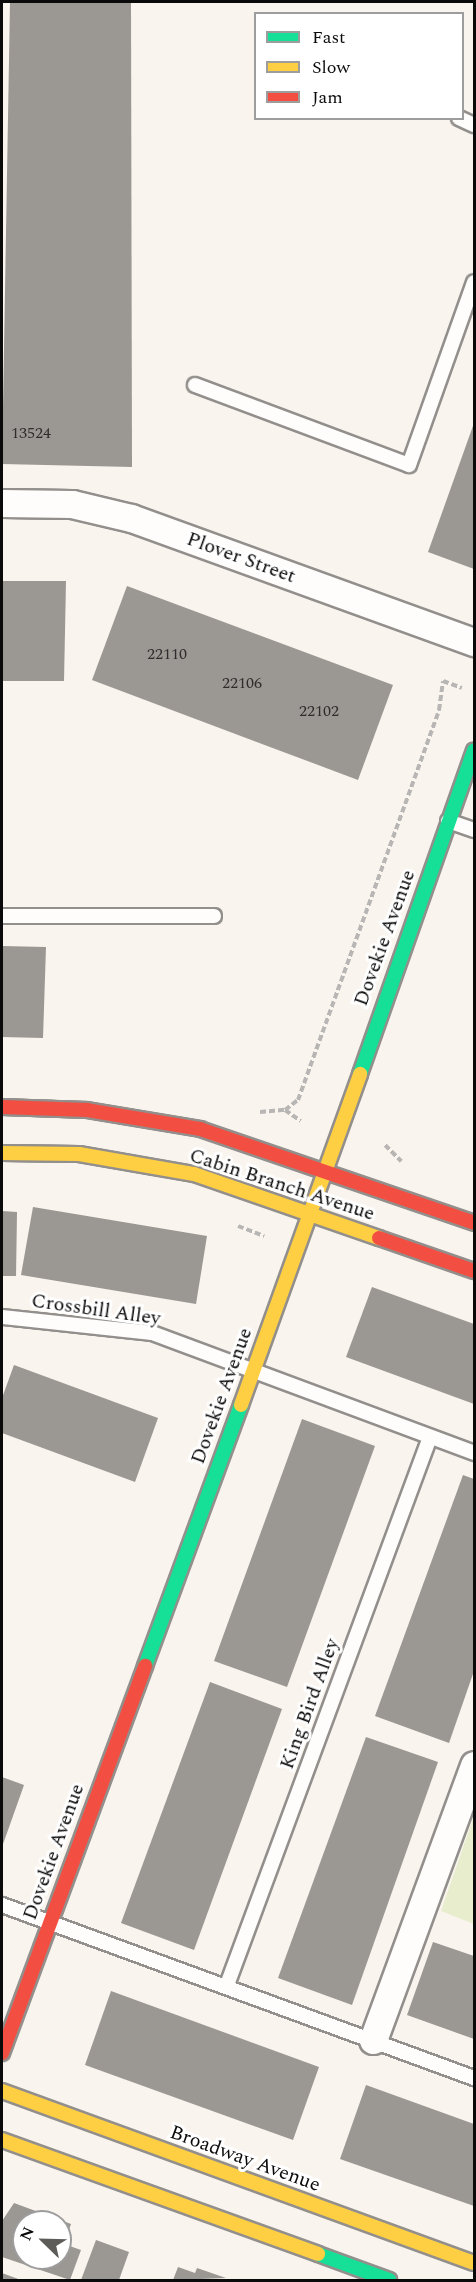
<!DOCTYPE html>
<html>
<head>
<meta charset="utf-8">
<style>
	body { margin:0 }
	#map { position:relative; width:476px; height:2282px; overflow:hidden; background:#f9f4ed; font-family:Spectral,serif }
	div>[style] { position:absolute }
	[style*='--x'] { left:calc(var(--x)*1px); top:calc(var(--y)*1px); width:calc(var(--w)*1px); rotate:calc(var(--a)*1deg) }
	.green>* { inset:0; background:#e7edcd }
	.building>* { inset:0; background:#9b9793 }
	.path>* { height:4px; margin-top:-2px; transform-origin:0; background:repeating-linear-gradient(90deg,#b7b6b5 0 6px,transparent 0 9px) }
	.roads { filter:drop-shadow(2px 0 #928f8c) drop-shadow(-2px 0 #928f8c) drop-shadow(0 2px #928f8c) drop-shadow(0 -2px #928f8c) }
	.lane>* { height:14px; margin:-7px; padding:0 7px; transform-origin:7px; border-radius:7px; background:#fefdfc }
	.street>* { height:27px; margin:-13.5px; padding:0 13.5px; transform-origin:13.5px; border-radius:13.5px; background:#fefdfc }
	.fast>* { height:14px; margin:-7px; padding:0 7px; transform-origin:7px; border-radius:7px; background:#16e098 }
	.slow>* { height:14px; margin:-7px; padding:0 7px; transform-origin:7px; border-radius:7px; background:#ffcf43 }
	.jam>* { height:14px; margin:-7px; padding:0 7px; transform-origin:7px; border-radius:7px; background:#f24e42 }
	span { translate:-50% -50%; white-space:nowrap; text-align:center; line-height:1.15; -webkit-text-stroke:6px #fff; paint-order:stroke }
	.number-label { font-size:16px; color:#2e2d2c }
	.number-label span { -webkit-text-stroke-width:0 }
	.street-label { font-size:20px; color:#0a0a0a }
	.frame { position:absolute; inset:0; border:3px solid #0a0a0a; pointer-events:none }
	.legend { position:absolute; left:254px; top:12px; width:210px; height:108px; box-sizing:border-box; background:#fff; border:2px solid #9d9d9d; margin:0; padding:8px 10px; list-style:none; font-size:18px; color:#0a0a0a }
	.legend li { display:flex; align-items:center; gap:12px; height:30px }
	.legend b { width:30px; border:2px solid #9d9d9d }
	.north { position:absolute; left:12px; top:2210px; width:60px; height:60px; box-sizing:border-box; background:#fff; border:2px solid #9d9d9d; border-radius:50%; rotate:293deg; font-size:16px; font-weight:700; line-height:24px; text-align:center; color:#0a0a0a }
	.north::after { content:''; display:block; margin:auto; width:21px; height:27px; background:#5e5c59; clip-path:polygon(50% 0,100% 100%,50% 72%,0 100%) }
</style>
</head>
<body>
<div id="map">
	<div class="green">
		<i style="clip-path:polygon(474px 1816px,474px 1924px,441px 1911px)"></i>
	</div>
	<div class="building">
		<i style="clip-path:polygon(10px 2px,131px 2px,132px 467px,2px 464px)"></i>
		<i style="clip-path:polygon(474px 423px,474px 569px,428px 552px)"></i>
		<i style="clip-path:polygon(2px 581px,66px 581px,64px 681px,2px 681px)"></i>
		<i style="clip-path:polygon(127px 586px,393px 685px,358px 780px,92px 680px)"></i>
		<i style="clip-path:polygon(2px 946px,46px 947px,43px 1038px,2px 1037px)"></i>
		<i style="clip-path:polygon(33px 1207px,207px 1236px,196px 1304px,21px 1275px)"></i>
		<i style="clip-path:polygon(2px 1211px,17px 1212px,16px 1276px,2px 1276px)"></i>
		<i style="clip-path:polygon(372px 1287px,474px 1324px,474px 1404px,346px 1357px)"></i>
		<i style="clip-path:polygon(14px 1365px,158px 1418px,135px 1482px,2px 1433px,2px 1398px)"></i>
		<i style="clip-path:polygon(302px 1419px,375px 1446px,287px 1687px,214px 1661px)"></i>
		<i style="clip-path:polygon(463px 1475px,474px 1479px,474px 1671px,449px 1743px,375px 1716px)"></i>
		<i style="clip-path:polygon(210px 1682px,282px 1709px,194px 1950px,121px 1923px)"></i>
		<i style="clip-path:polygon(366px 1737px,438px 1762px,352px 2005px,278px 1978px)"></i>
		<i style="clip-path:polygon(2px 1777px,24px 1785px,2px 1847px)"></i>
		<i style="clip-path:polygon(433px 1942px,474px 1956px,474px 2039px,407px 2015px)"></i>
		<i style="clip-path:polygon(111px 1991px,319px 2067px,293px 2140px,85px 2065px)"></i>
		<i style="clip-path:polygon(366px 2085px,474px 2124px,474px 2206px,340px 2159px)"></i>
		<i style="clip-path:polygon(evenodd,14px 2203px,71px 2224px,64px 2244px,81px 2250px,70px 2280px,2px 2257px,2px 2221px,14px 2203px,24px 2222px,60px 2222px,60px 2258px,24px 2258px,24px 2222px)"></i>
		<i style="clip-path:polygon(96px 2240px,129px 2252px,119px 2280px,81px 2280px)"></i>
		<i style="clip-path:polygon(178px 2267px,195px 2273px,197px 2268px,226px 2278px,173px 2280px)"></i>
		<i style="clip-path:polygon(2px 2273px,21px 2280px,2px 2280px)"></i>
	</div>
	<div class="path">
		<i style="--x:285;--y:1110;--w:16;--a:-38"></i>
		<i style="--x:298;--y:1100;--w:415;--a:-70.1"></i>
		<i style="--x:439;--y:710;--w:29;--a:-82"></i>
		<i style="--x:443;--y:681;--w:20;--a:20"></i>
		<i style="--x:260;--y:1112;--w:25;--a:-5"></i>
		<i style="--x:285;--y:1110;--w:19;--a:35"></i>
		<i style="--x:385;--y:1145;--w:23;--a:45"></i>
		<i style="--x:238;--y:1226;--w:28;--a:21"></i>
	</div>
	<div class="roads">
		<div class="lane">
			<i style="--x:459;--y:118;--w:17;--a:25"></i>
			<i style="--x:195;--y:385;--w:228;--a:20.5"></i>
			<i style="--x:409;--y:465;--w:194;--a:-70.4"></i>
			<i style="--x:448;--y:821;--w:28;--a:19"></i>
			<i style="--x:2;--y:916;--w:212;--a:0"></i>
			<i style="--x:2;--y:1317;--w:151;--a:6.1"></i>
			<i style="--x:152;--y:1333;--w:344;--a:20.4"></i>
			<i style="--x:2;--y:1905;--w:503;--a:20.13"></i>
			<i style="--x:227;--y:1985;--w:584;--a:-69.67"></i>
		</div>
		<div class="street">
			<i style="--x:2;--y:503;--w:70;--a:0.8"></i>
			<i style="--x:72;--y:504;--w:61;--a:13.3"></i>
			<i style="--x:131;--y:518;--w:365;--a:19.9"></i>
			<i style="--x:373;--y:2040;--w:293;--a:-69.8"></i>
		</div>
		<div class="fast">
			<i style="--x:360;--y:1074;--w:343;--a:-70.6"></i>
			<i style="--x:145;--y:1666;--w:278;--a:-69.8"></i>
			<i style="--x:318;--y:2254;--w:76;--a:20.1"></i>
		</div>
		<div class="slow">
			<i style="--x:2;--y:1153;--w:77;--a:0.7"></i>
			<i style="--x:79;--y:1154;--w:117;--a:9.9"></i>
			<i style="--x:194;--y:1174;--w:196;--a:19.1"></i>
			<i style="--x:241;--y:1405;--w:352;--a:-70.2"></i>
			<i style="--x:2;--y:2091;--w:502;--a:20.02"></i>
			<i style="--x:2;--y:2140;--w:336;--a:19.8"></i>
		</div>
		<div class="jam">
			<i style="--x:2;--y:1107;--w:85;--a:2"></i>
			<i style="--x:87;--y:1110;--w:115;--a:9.5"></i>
			<i style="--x:200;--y:1129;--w:290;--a:18.9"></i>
			<i style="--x:379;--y:1238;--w:101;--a:19.2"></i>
			<i style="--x:2;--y:2053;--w:413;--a:-69.7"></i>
		</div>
	</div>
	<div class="number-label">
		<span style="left:31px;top:433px">13524</span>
		<span style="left:167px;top:654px">22110</span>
		<span style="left:242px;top:683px">22106</span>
		<span style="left:319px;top:711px">22102</span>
	</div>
	<div class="street-label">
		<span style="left:241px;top:558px;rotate:20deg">Plover Street</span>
		<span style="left:385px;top:938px;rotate:-70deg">Dovekie Avenue</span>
		<span style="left:282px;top:1185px;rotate:18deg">Cabin Branch Avenue</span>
		<span style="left:96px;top:1310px;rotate:8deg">Crossbill Alley</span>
		<span style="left:222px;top:1396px;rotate:-70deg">Dovekie Avenue</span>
		<span style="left:310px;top:1704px;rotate:-70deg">King Bird Alley</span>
		<span style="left:54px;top:1852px;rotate:-70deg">Dovekie Avenue</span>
		<span style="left:245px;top:2159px;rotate:20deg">Broadway Avenue</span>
	</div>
	<div class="frame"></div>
	<ul class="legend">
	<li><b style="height:8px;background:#16e098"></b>Fast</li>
	<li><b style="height:8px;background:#ffcf43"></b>Slow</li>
	<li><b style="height:8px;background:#f24e42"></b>Jam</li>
	</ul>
	<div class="north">N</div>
</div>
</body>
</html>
